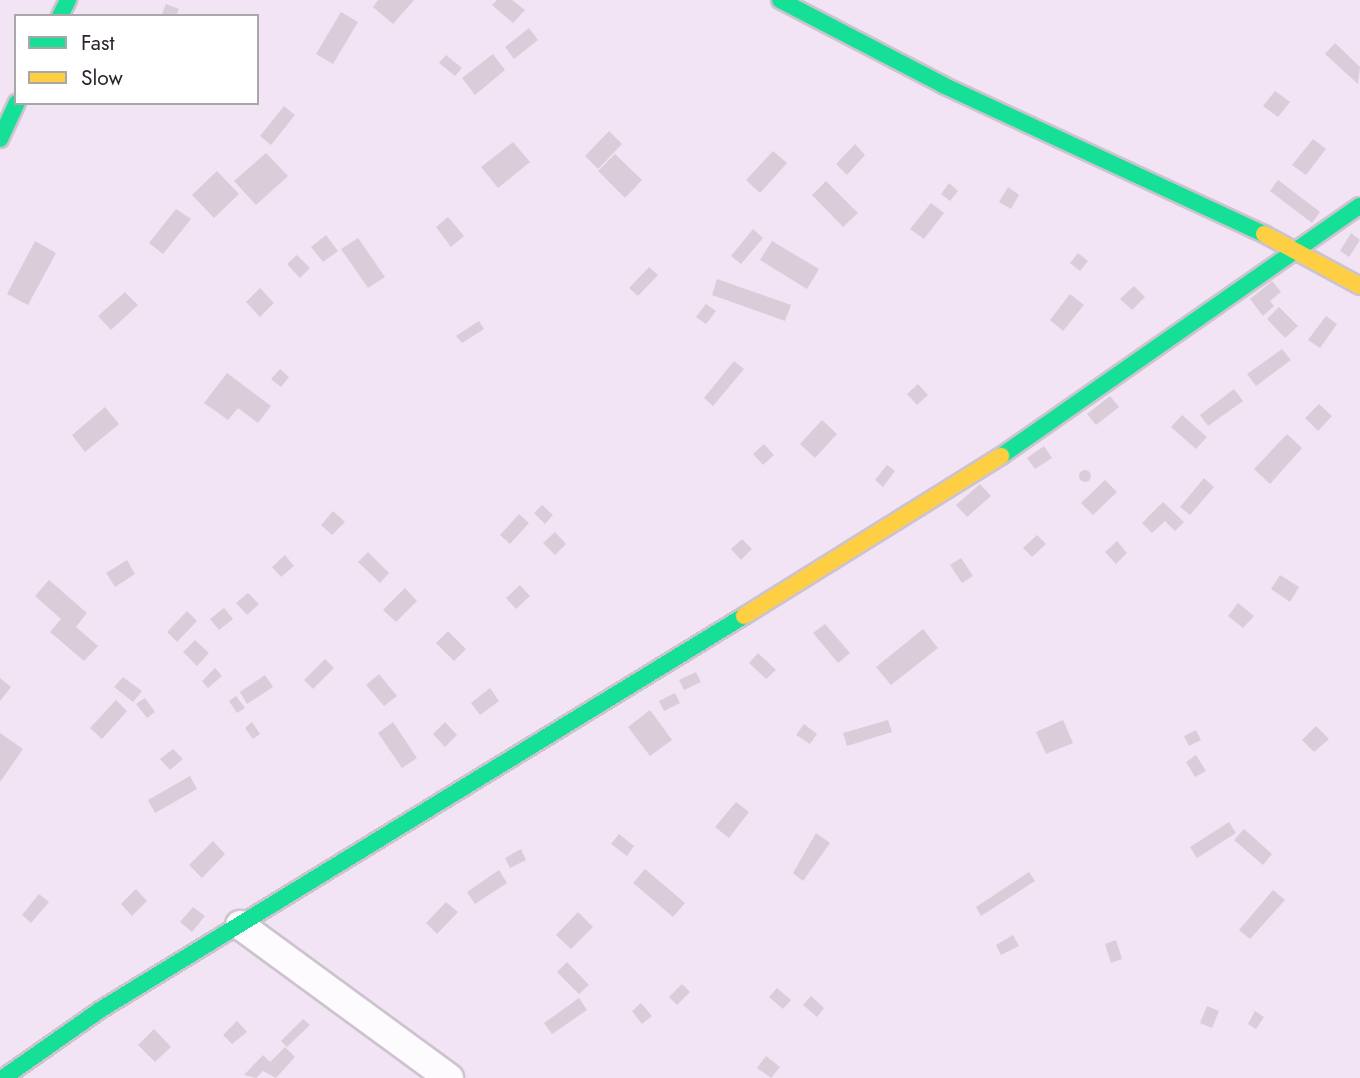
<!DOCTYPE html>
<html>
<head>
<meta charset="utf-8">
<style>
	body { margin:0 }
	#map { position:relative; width:1360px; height:1078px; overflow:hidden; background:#f2e4f4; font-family:Jost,sans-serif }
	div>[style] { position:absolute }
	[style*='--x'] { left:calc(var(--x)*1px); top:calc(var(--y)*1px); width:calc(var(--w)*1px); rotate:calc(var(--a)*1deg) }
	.building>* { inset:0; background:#dbccd9 }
	.round { border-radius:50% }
	.roads { filter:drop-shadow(2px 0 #cdc3cf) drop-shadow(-2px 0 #cdc3cf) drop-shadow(0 2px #cdc3cf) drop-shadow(0 -2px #cdc3cf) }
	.street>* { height:28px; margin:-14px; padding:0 14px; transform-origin:14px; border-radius:14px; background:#fdfbfd }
	.fast>* { height:16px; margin:-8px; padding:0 8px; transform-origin:8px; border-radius:8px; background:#16e098 }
	.slow>* { height:16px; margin:-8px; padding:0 8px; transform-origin:8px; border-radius:8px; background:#ffcf43 }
	span { translate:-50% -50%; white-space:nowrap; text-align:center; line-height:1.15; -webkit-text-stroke:7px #fff; paint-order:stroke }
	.legend { position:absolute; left:14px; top:14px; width:245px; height:91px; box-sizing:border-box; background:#fff; border:2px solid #aaa7ab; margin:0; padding:9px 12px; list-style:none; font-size:21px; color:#2b222c }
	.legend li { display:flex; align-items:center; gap:14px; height:35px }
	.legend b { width:35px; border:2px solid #aaa7ab }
</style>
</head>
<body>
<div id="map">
	<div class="building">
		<i style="clip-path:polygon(378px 0,414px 0,393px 24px,373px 7px)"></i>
		<i style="clip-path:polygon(497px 0,512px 0,525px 10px,513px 23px,492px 5px)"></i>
		<i style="clip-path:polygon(166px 4px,179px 9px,176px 16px,161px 16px)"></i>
		<i style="clip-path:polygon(341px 12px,358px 22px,333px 64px,316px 54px)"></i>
		<i style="clip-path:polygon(529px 28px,538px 40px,514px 59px,505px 47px)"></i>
		<i style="clip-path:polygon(1335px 43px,1360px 67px,1358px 84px,1325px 54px)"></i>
		<i style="clip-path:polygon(493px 54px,505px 70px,475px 95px,462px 78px)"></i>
		<i style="clip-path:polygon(446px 55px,462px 68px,455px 76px,439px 63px)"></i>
		<i style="clip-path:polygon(1275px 91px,1290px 102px,1278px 117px,1263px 106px)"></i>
		<i style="clip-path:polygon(284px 106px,295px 115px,271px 145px,260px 136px)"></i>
		<i style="clip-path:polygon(609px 131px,622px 144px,598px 169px,585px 156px)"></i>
		<i style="clip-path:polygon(1313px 139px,1326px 149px,1306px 175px,1292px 165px)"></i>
		<i style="clip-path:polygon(513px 142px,530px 162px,498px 188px,481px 167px)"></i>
		<i style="clip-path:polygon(855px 144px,865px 155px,847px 175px,836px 164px)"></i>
		<i style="clip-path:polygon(773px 151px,787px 163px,760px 193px,746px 180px)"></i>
		<i style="clip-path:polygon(266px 153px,288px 176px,256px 205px,234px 181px)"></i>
		<i style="clip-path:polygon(615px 154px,642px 180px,625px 198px,598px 171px)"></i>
		<i style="clip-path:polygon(217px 171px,239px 194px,214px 218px,192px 195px)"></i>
		<i style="clip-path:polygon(1278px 180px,1320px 212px,1312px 223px,1270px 191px)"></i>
		<i style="clip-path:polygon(826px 181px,858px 213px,843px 227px,812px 195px)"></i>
		<i style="clip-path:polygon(949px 183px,958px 191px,950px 201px,941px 194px)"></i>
		<i style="clip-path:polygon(1008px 187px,1019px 195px,1011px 209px,999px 202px)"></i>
		<i style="clip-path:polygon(931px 203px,944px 213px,924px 239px,910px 229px)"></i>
		<i style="clip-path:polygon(176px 209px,191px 219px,163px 254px,149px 243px)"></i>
		<i style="clip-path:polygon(448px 217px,464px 236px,451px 247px,436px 227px)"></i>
		<i style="clip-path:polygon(753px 229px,763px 238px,741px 264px,731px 256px)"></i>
		<i style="clip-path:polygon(1351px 233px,1360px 240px,1349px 257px,1340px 251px)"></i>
		<i style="clip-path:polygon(326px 235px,338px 251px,323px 262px,311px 247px)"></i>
		<i style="clip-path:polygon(358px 238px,385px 277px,368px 288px,341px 249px)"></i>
		<i style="clip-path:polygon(35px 241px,56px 253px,28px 305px,7px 294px)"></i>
		<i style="clip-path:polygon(772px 241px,819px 269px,807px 289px,760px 260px)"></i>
		<i style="clip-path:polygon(1078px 253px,1088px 261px,1080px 271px,1070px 263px)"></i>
		<i style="clip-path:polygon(297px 255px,310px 268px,300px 278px,287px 264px)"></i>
		<i style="clip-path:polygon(649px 267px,658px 275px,638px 296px,629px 288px)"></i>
		<i style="clip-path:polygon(717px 279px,791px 305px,785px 321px,712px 295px)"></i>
		<i style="clip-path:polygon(1272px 281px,1281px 292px,1270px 301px,1274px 306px,1263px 316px,1250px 299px)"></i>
		<i style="clip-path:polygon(1134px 286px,1145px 297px,1132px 310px,1120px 299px)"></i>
		<i style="clip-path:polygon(260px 288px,274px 303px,260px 317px,246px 302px)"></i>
		<i style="clip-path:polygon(125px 292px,138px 305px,111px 330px,98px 316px)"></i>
		<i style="clip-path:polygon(1070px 294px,1084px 305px,1063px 331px,1050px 320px)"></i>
		<i style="clip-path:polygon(706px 304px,716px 311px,706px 324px,696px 317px)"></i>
		<i style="clip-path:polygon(1279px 307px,1298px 326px,1285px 338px,1267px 319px)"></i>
		<i style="clip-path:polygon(1326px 316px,1337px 324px,1320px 348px,1308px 340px)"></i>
		<i style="clip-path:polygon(479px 321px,484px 329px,462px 343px,456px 336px)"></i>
		<i style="clip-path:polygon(1282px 349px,1291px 360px,1256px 386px,1247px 374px)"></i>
		<i style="clip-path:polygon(734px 361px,744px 369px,713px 406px,704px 398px)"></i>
		<i style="clip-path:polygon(280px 369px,289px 377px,281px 387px,271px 379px)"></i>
		<i style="clip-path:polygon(227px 373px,271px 406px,258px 423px,238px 408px,228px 420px,204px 403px)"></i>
		<i style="clip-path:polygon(918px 384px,928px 395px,917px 405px,907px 394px)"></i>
		<i style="clip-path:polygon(1234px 389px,1243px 401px,1208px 426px,1200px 415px)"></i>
		<i style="clip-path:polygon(1110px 396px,1119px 407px,1096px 425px,1087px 414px)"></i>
		<i style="clip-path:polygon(1319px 404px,1332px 416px,1318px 431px,1305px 418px)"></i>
		<i style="clip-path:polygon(105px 407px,119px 424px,85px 452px,72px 435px)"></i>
		<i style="clip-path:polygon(1182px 415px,1207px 437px,1196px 449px,1171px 427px)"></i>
		<i style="clip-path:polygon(822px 420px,837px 434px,815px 458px,800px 444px)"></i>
		<i style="clip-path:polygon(1287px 434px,1302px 448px,1270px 484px,1254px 469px)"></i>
		<i style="clip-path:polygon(764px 444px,774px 455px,763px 465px,753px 454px)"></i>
		<i style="clip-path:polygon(1044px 446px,1052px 458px,1035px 469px,1027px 458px)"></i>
		<i style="clip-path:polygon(887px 465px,895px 471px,883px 487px,875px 480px)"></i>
		<i class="round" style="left:1079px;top:470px;width:12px;height:12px"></i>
		<i style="clip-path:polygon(1204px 478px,1214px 487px,1190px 515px,1180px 507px)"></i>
		<i style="clip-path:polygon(1105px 480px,1117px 492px,1093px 515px,1081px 503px)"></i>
		<i style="clip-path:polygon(980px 484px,991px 496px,967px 517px,956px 505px)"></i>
		<i style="clip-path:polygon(1163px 502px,1184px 522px,1175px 531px,1165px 521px,1152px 533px,1142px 523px)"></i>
		<i style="clip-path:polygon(542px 505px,553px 515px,545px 524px,534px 513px)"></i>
		<i style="clip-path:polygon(333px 511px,345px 522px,332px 535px,321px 525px)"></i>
		<i style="clip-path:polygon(519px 514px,529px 523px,510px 544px,500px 535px)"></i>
		<i style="clip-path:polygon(555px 532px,566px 544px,555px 555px,543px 543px)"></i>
		<i style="clip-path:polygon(1037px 535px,1046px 544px,1032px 557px,1023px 548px)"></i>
		<i style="clip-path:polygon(742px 539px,752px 549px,741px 560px,731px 549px)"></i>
		<i style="clip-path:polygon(1117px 541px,1127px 553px,1116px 564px,1105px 552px)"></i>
		<i style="clip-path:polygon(368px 552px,389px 573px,380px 583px,358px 562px)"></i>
		<i style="clip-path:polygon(285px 555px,294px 566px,281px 577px,272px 567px)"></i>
		<i style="clip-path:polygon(961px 558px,973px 576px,962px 583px,950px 565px)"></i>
		<i style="clip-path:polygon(127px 560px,135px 574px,115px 587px,106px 573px)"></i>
		<i style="clip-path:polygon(1280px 575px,1299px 587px,1290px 602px,1271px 589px)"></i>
		<i style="clip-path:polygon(49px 580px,87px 613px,76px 627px,98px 646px,84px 661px,50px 632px,61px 619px,35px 596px)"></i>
		<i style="clip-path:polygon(520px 585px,530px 596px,516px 609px,506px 598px)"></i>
		<i style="clip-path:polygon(405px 588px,417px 601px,396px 622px,383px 610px)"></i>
		<i style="clip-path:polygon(248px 593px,259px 604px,247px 615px,236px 603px)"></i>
		<i style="clip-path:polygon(1238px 603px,1254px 616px,1243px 628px,1228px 616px)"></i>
		<i style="clip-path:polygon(224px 608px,233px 619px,219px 630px,210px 619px)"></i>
		<i style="clip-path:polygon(187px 611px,197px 621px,177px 642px,167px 632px)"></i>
		<i style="clip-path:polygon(825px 624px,850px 653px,838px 663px,813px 633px)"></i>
		<i style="clip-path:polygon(923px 629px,938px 648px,891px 685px,876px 667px)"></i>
		<i style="clip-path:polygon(448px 631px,466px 649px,454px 661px,436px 643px)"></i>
		<i style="clip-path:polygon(195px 640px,209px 653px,197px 666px,183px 652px)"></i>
		<i style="clip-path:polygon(758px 653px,776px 670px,766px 679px,749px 663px)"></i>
		<i style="clip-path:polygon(325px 659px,334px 668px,313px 689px,304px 680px)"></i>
		<i style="clip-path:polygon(215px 668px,222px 676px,208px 688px,202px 681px)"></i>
		<i style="clip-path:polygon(696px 672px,701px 682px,684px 690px,679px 680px)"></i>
		<i style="clip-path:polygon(379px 674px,397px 696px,384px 706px,366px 685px)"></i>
		<i style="clip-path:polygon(265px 675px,273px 687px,247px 704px,240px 692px)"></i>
		<i style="clip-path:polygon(123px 677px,142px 691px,133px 702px,114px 687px)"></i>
		<i style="clip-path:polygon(0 678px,11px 687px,0 701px)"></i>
		<i style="clip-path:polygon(490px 688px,499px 701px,480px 715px,471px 703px)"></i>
		<i style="clip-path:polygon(675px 693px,680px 703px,664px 711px,659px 701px)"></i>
		<i style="clip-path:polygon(236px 696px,245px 708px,237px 713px,229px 701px)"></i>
		<i style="clip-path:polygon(145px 698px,155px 712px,147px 718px,136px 704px)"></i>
		<i style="clip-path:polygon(116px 700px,127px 711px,102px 739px,90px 728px)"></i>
		<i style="clip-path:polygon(650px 710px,672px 740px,650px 756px,628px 727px)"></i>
		<i style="clip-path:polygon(888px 720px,892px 732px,847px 746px,843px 733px)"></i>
		<i style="clip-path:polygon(1063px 720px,1073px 743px,1046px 754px,1036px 732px)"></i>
		<i style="clip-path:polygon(252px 722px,260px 734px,253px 739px,245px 728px)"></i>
		<i style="clip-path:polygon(393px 722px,417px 758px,402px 768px,378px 733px)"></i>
		<i style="clip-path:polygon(445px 722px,457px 735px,445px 747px,433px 734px)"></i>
		<i style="clip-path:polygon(804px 724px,817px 734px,810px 744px,796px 735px)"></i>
		<i style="clip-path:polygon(1316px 726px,1329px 739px,1314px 752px,1302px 740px)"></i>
		<i style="clip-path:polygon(1196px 730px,1201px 740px,1189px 746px,1184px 736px)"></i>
		<i style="clip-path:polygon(0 733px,23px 749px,0 782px)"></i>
		<i style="clip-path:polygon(173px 749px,183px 759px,170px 770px,160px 759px)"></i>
		<i style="clip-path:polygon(1196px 755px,1206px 771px,1195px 777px,1186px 762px)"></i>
		<i style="clip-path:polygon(190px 776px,197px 789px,155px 813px,148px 800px)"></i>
		<i style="clip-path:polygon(736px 802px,749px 812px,729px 838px,715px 827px)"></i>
		<i style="clip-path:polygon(1229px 822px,1236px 833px,1197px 858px,1190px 847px)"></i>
		<i style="clip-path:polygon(1244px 829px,1272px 854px,1263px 865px,1234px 840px)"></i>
		<i style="clip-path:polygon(816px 833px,830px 843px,803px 881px,793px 873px)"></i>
		<i style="clip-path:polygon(619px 834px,634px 846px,627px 856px,611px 844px)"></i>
		<i style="clip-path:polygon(213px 841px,225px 854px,202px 878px,189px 865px)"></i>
		<i style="clip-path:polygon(521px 849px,526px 860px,510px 868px,505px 858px)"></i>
		<i style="clip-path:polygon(645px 869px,685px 903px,673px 917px,633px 883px)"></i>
		<i style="clip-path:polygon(499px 870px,507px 883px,475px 904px,467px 892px)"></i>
		<i style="clip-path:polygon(1029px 872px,1035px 881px,981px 916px,976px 907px)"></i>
		<i style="clip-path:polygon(136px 889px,147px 901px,132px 916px,121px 904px)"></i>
		<i style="clip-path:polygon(1273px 890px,1285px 900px,1250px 939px,1239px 930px)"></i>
		<i style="clip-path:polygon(39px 894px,49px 902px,31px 923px,22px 915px)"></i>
		<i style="clip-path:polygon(446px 902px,458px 912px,437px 934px,426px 923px)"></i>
		<i style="clip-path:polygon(193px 907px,205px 916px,192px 932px,180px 922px)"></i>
		<i style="clip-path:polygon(578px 912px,593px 927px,571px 949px,556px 935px)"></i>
		<i style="clip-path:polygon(1013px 935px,1019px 946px,1001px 955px,996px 945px)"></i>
		<i style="clip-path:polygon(1116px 940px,1122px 959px,1111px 963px,1105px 944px)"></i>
		<i style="clip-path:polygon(567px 962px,589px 985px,579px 994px,557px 972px)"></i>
		<i style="clip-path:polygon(682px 984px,690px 992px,677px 1005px,669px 997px)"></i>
		<i style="clip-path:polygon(777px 988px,791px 1000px,783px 1009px,769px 997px)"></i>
		<i style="clip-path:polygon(811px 996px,824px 1008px,817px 1017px,803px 1005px)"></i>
		<i style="clip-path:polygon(579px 998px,587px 1010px,552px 1034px,544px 1023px)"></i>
		<i style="clip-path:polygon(641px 1003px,652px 1016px,642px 1024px,632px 1011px)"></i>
		<i style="clip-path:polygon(1207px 1006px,1219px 1011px,1212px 1028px,1200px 1023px)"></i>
		<i style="clip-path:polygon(1255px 1011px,1264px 1017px,1256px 1029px,1248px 1024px)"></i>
		<i style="clip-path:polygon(303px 1019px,310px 1025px,287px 1047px,281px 1041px)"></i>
		<i style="clip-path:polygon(237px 1021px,247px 1032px,232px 1044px,223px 1035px)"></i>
		<i style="clip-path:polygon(154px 1029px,171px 1047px,155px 1062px,138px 1045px)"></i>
		<i style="clip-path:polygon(285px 1047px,295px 1057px,276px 1078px,263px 1071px,256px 1078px,244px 1075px,263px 1055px,270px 1062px)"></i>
		<i style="clip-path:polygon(766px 1056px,780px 1067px,771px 1078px,757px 1068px)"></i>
	</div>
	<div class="roads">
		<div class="street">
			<i style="--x:240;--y:925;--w:259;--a:36.2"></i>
		</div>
		<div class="fast">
			<i style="--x:780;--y:0;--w:184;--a:27.5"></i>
			<i style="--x:943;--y:85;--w:354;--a:24.9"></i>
			<i style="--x:60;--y:16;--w:18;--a:-63"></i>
			<i style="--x:0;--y:139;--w:40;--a:-65"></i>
			<i style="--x:1001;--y:456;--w:437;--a:-34.9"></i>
			<i style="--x:3;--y:1078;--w:118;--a:-35"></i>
			<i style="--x:100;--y:1010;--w:755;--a:-31.46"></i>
		</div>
		<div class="slow">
			<i style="--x:1264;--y:234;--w:109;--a:28.4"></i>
			<i style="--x:744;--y:616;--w:303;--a:-31.9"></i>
		</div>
	</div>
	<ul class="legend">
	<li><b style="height:9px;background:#16e098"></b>Fast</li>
	<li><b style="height:9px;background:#ffcf43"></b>Slow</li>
	</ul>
</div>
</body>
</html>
